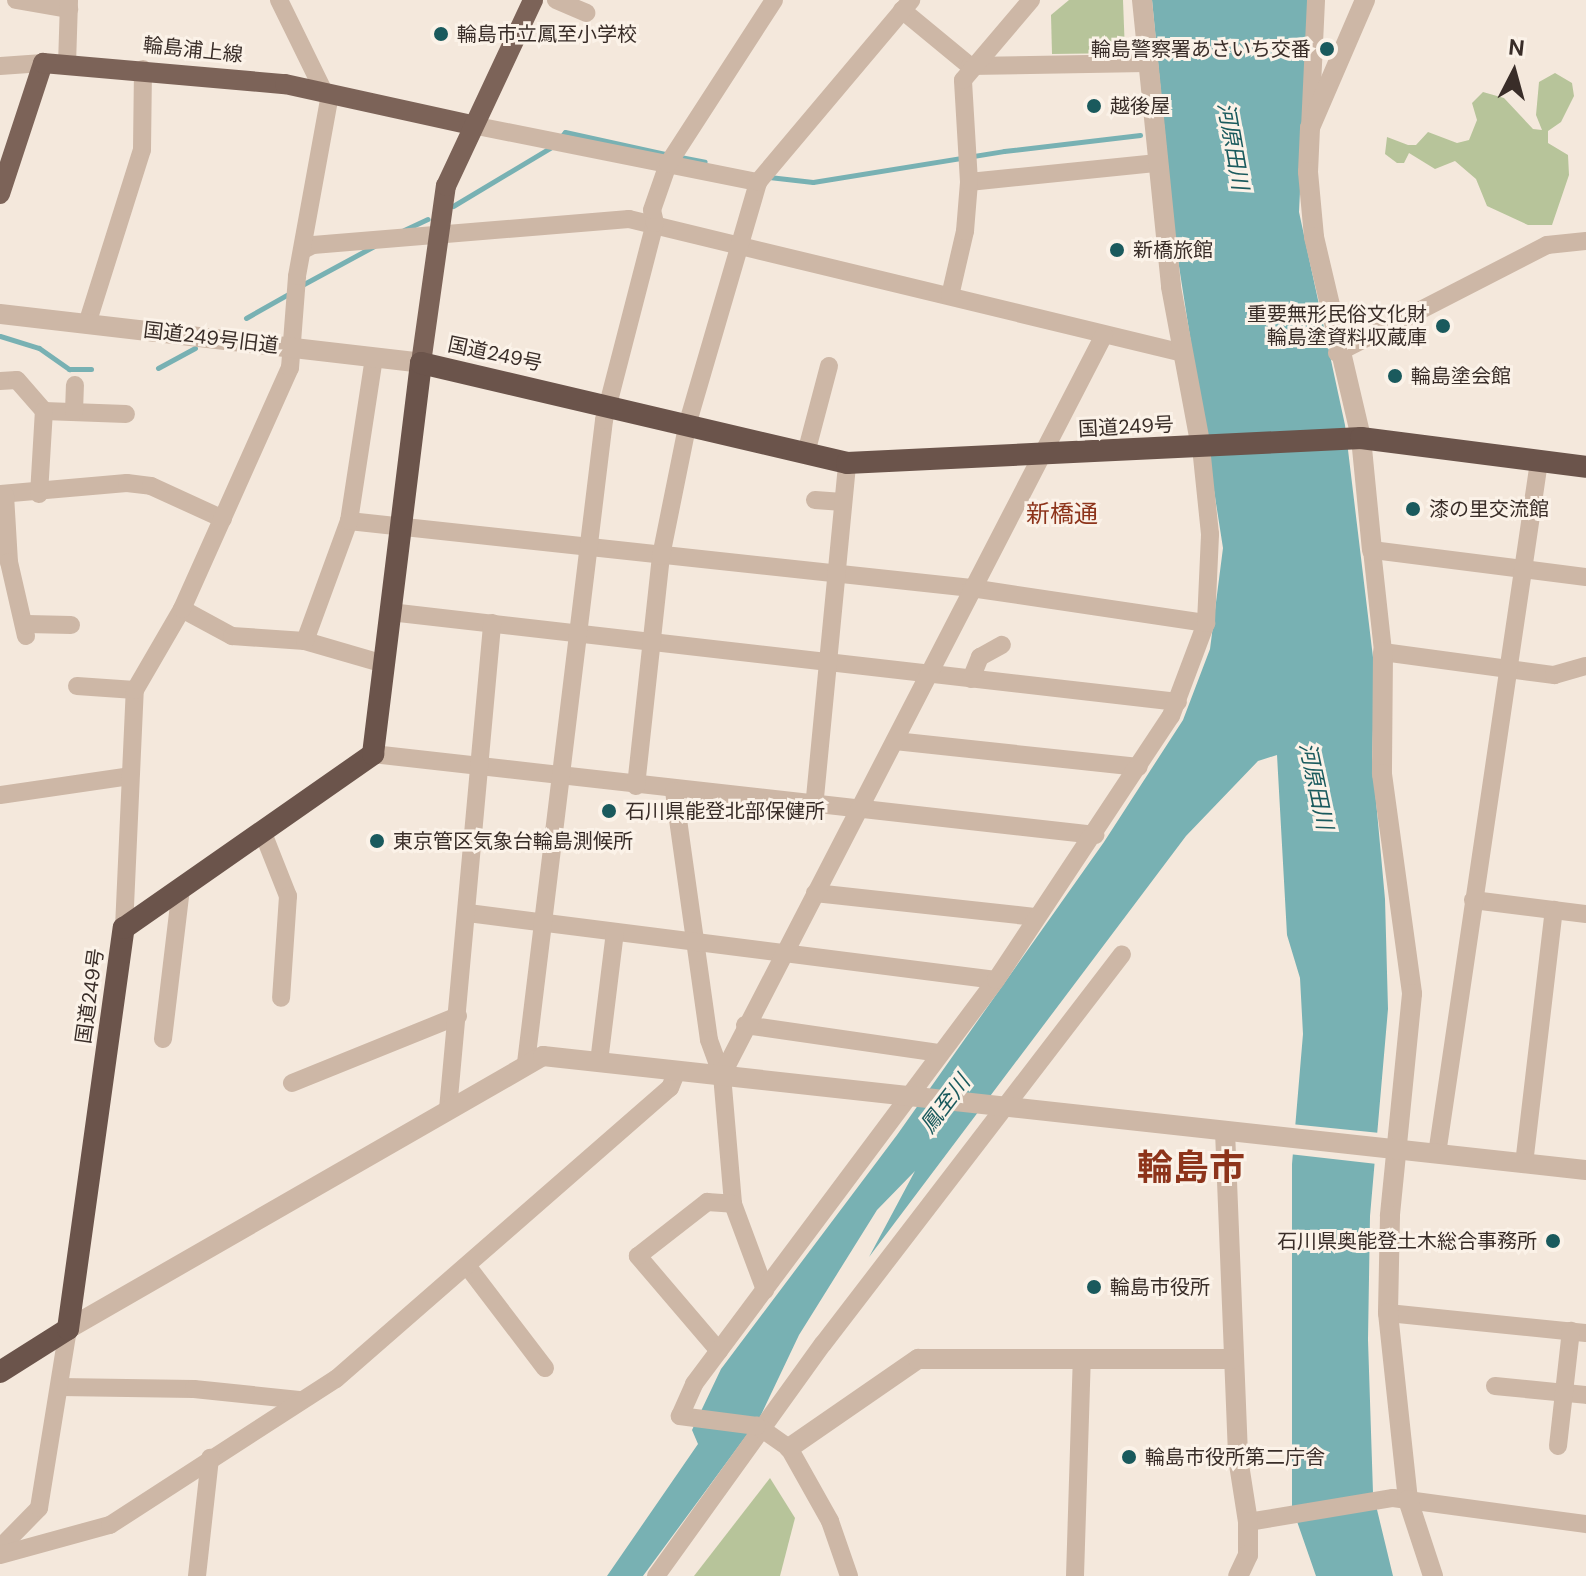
<!DOCTYPE html>
<html>
<head>
<meta charset="utf-8">
<style>
	body { margin:0 }
	#map { position:relative; width:1586px; height:1576px; overflow:hidden; background:#f4e8dc; font-family:"DM Sans","Noto Sans JP",sans-serif }
	div>[style] { position:absolute }
	[style*='--x'] { left:calc(var(--x)*1px); top:calc(var(--y)*1px); width:calc(var(--w)*1px); rotate:calc(var(--a)*1deg) }
	.green>* { inset:0; background:#b7c49a }
	.water>* { inset:0; background:#78b1b3 }
	.pier>* { inset:0; background:#f4e8dc }
	.stream>* { height:5px; margin:-2.5px; padding:0 2.5px; transform-origin:2.5px; border-radius:2.5px; background:#78b1b3 }
	.minor>* { height:18px; margin:-9px; padding:0 9px; transform-origin:9px; border-radius:9px; background:#cdb7a6 }
	.tertiary>* { height:20px; margin:-10px; padding:0 10px; transform-origin:10px; border-radius:10px; background:#cdb7a6 }
	.primary>* { height:20px; margin:-10px; padding:0 10px; transform-origin:10px; border-radius:10px; background:#7c6358 }
	.trunk>* { height:22px; margin:-11px; padding:0 11px; transform-origin:11px; border-radius:11px; background:#6b544b }
	.dots>* { width:22px; height:22px; translate:-50% -50%; box-sizing:border-box; border:4px solid #fbf2e8; border-radius:50% }
	span { translate:-50% -50%; white-space:nowrap; text-align:center; line-height:1.15; -webkit-text-stroke:6px #fbf2e8; paint-order:stroke }
	.poi-label { font-size:20px; color:#392d28 }
	.left { translate:0 -50%; text-align:left }
	.right { translate:-100% -50%; text-align:right }
	.street-label { font-size:20px; color:#392d28 }
	.water-label { font-size:22px; color:#1a5a5d; font-style:italic }
	.quarter-label { font-size:24px; color:#8d341b }
	.town-label { font-size:36px; color:#8d341b; font-weight:700 }
	.north { position:absolute; left:1474px; top:32px; width:80px; height:80px; -webkit-text-stroke:6px #fbf2e8; paint-order:stroke; rotate:6deg; font-size:22px; font-weight:700; line-height:32px; text-align:center; color:#392d28 }
	.north::after { content:''; display:block; margin:auto; width:28px; height:36px; background:#392d28; clip-path:polygon(50% 0,100% 100%,50% 72%,0 100%) }
</style>
</head>
<body>
<div id="map">
	<div class="green">
		<i style="clip-path:polygon(1069px 0,1123px 0,1125px 53px,1052px 54px,1051px 15px)"></i>
		<i style="clip-path:polygon(1555px 73px,1572px 83px,1574px 96px,1561px 122px,1548px 131px,1548px 143px,1568px 155px,1569px 175px,1552px 225px,1528px 225px,1487px 206px,1476px 179px,1455px 161px,1435px 169px,1409px 153px,1404px 163px,1397px 163px,1385px 154px,1387px 137px,1408px 145px,1416px 145px,1428px 132px,1457px 143px,1469px 140px,1477px 120px,1472px 103px,1483px 92px,1504px 98px,1533px 129px,1542px 130px,1536px 115px,1539px 82px)"></i>
		<i style="clip-path:polygon(770px 1478px,795px 1518px,780px 1576px,694px 1576px)"></i>
	</div>
	<div class="water">
		<i style="clip-path:polygon(1152px 0,1309px 0,1299px 212px,1345px 425px,1375px 674px,1372px 757px,1385px 899px,1388px 1009px,1370px 1216px,1368px 1340px,1373px 1493px,1393px 1576px,1316px 1576px,1292px 1507px,1292px 1164px,1303px 1034px,1300px 978px,1287px 935px,1277px 755px,1258px 761px,1186px 836px,869px 1257px,915px 1171px,877px 1210px,799px 1335px,760px 1417px,643px 1576px,607px 1576px,698px 1444px,692px 1430px,721px 1369px,897px 1135px,1104px 842px,1183px 720px,1210px 649px,1223px 548px,1176px 247px)"></i>
	</div>
	<div class="pier">
		<i style="clip-path:polygon(1291px 1124px,1380px 1133px,1377px 1164px,1289px 1154px)"></i>
	</div>
	<div class="stream">
		<i style="--x:561;--y:137;--w:6;--a:-51"></i>
		<i style="--x:565;--y:132;--w:107;--a:12.4"></i>
		<i style="--x:680;--y:157;--w:25;--a:11"></i>
		<i style="--x:769;--y:177;--w:44;--a:6.5"></i>
		<i style="--x:813;--y:182;--w:193;--a:-9.2"></i>
		<i style="--x:1004;--y:151;--w:137;--a:-6.7"></i>
		<i style="--x:453;--y:206;--w:119;--a:-30.9"></i>
		<i style="--x:404;--y:230;--w:26;--a:-25"></i>
		<i style="--x:302;--y:285;--w:82;--a:-28.4"></i>
		<i style="--x:246;--y:318;--w:51;--a:-29.6"></i>
		<i style="--x:0;--y:336;--w:41;--a:17.1"></i>
		<i style="--x:39;--y:348;--w:37;--a:35"></i>
		<i style="--x:69;--y:369;--w:22;--a:0"></i>
		<i style="--x:158;--y:368;--w:42;--a:-28.4"></i>
	</div>
	<div class="minor">
		<i style="--x:16;--y:0;--w:54;--a:9.6"></i>
		<i style="--x:279;--y:0;--w:102;--a:63.9"></i>
		<i style="--x:556;--y:0;--w:33;--a:23"></i>
		<i style="--x:902;--y:10;--w:88;--a:39.5"></i>
		<i style="--x:970;--y:66;--w:176;--a:-1"></i>
		<i style="--x:67;--y:65;--w:65;--a:-88.2"></i>
		<i style="--x:0;--y:66;--w:43;--a:-4"></i>
		<i style="--x:472;--y:125;--w:292;--a:11.3"></i>
		<i style="--x:1310;--y:128;--w:128;--a:-87.3"></i>
		<i style="--x:969;--y:182;--w:187;--a:-5.8"></i>
		<i style="--x:303;--y:250;--w:11;--a:-27"></i>
		<i style="--x:313;--y:245;--w:317;--a:-4.7"></i>
		<i style="--x:629;--y:219;--w:570;--a:13.6"></i>
		<i style="--x:950;--y:296;--w:67;--a:-77"></i>
		<i style="--x:965;--y:231;--w:49;--a:-85.3"></i>
		<i style="--x:969;--y:182;--w:102;--a:-93.4"></i>
		<i style="--x:963;--y:80;--w:105;--a:-49.6"></i>
		<i style="--x:87;--y:324;--w:182;--a:-72.5"></i>
		<i style="--x:142;--y:150;--w:81;--a:-89.3"></i>
		<i style="--x:1337;--y:353;--w:236;--a:-27.2"></i>
		<i style="--x:1547;--y:245;--w:39;--a:-6"></i>
		<i style="--x:0;--y:381;--w:17;--a:-3"></i>
		<i style="--x:17;--y:380;--w:41;--a:48.9"></i>
		<i style="--x:44;--y:411;--w:82;--a:2.1"></i>
		<i style="--x:74;--y:412;--w:27;--a:-88"></i>
		<i style="--x:806;--y:453;--w:90;--a:-75.2"></i>
		<i style="--x:0;--y:494;--w:127;--a:-5"></i>
		<i style="--x:127;--y:483;--w:24;--a:7"></i>
		<i style="--x:151;--y:486;--w:79;--a:24.6"></i>
		<i style="--x:39;--y:494;--w:83;--a:-86.6"></i>
		<i style="--x:5;--y:495;--w:67;--a:86.6"></i>
		<i style="--x:9;--y:562;--w:76;--a:77.1"></i>
		<i style="--x:815;--y:500;--w:28;--a:4"></i>
		<i style="--x:349;--y:521;--w:626;--a:6.15"></i>
		<i style="--x:971;--y:588;--w:238;--a:8.5"></i>
		<i style="--x:1586;--y:577;--w:216;--a:-172.8"></i>
		<i style="--x:1372;--y:550;--w:103;--a:83.8"></i>
		<i style="--x:1383;--y:652;--w:173;--a:7.7"></i>
		<i style="--x:1554;--y:675;--w:33;--a:-16"></i>
		<i style="--x:182;--y:609;--w:57;--a:28.4"></i>
		<i style="--x:232;--y:636;--w:73;--a:3.9"></i>
		<i style="--x:305;--y:641;--w:82;--a:16.2"></i>
		<i style="--x:390;--y:612;--w:793;--a:6.52"></i>
		<i style="--x:27;--y:624;--w:44;--a:1.3"></i>
		<i style="--x:305;--y:641;--w:128;--a:-69.9"></i>
		<i style="--x:349;--y:521;--w:166;--a:-81.3"></i>
		<i style="--x:971;--y:679;--w:24;--a:-68"></i>
		<i style="--x:980;--y:657;--w:25;--a:-29"></i>
		<i style="--x:77;--y:686;--w:58;--a:3.9"></i>
		<i style="--x:895;--y:741;--w:245;--a:6.1"></i>
		<i style="--x:373;--y:754;--w:727;--a:6.4"></i>
		<i style="--x:636;--y:786;--w:231;--a:-83.8"></i>
		<i style="--x:661;--y:556;--w:137;--a:-78.6"></i>
		<i style="--x:688;--y:422;--w:250;--a:-73.7"></i>
		<i style="--x:758;--y:182;--w:238;--a:-49.9"></i>
		<i style="--x:674;--y:791;--w:251;--a:82"></i>
		<i style="--x:709;--y:1040;--w:37;--a:70"></i>
		<i style="--x:722;--y:1075;--w:129;--a:85.1"></i>
		<i style="--x:733;--y:1204;--w:92;--a:69.6"></i>
		<i style="--x:0;--y:795;--w:131;--a:-8.3"></i>
		<i style="--x:814;--y:808;--w:347;--a:-84.5"></i>
		<i style="--x:263;--y:833;--w:68;--a:68.4"></i>
		<i style="--x:288;--y:896;--w:102;--a:93.9"></i>
		<i style="--x:815;--y:893;--w:223;--a:6.2"></i>
		<i style="--x:1473;--y:900;--w:114;--a:7.1"></i>
		<i style="--x:468;--y:913;--w:532;--a:7.23"></i>
		<i style="--x:124;--y:928;--w:238;--a:-87.4"></i>
		<i style="--x:135;--y:690;--w:94;--a:-59.9"></i>
		<i style="--x:182;--y:609;--w:264;--a:-65.9"></i>
		<i style="--x:290;--y:368;--w:92;--a:-85.6"></i>
		<i style="--x:297;--y:276;--w:184;--a:-79.7"></i>
		<i style="--x:745;--y:1025;--w:197;--a:8.2"></i>
		<i style="--x:163;--y:1039;--w:151;--a:-83.2"></i>
		<i style="--x:599;--y:1062;--w:131;--a:-83"></i>
		<i style="--x:526;--y:1063;--w:648;--a:-83.08"></i>
		<i style="--x:604;--y:420;--w:203;--a:-75.5"></i>
		<i style="--x:655;--y:223;--w:13;--a:-103"></i>
		<i style="--x:652;--y:210;--w:49;--a:-70.8"></i>
		<i style="--x:668;--y:164;--w:195;--a:-57.1"></i>
		<i style="--x:722;--y:1075;--w:833;--a:-62.7"></i>
		<i style="--x:292;--y:1083;--w:179;--a:-22"></i>
		<i style="--x:448;--y:1109;--w:488;--a:-84.8"></i>
		<i style="--x:1437;--y:1154;--w:699;--a:-81.62"></i>
		<i style="--x:1524;--y:1164;--w:256;--a:-83.3"></i>
		<i style="--x:468;--y:1267;--w:127;--a:52.7"></i>
		<i style="--x:1388;--y:1313;--w:199;--a:5.8"></i>
		<i style="--x:719;--y:1351;--w:125;--a:-130.5"></i>
		<i style="--x:638;--y:1256;--w:88;--a:-38"></i>
		<i style="--x:707;--y:1202;--w:26;--a:4"></i>
		<i style="--x:1495;--y:1386;--w:91;--a:5.6"></i>
		<i style="--x:60;--y:1387;--w:134;--a:0.9"></i>
		<i style="--x:194;--y:1389;--w:108;--a:5.9"></i>
		<i style="--x:1558;--y:1446;--w:116;--a:-83.6"></i>
		<i style="--x:1248;--y:1522;--w:147;--a:-9.4"></i>
		<i style="--x:1393;--y:1498;--w:195;--a:7.7"></i>
		<i style="--x:0;--y:1548;--w:56;--a:-45.7"></i>
		<i style="--x:39;--y:1508;--w:181;--a:-80.8"></i>
		<i style="--x:0;--y:1555;--w:114;--a:-15.3"></i>
		<i style="--x:110;--y:1525;--w:269;--a:-32.9"></i>
		<i style="--x:336;--y:1379;--w:443;--a:-41.1"></i>
		<i style="--x:670;--y:1088;--w:18;--a:-68"></i>
		<i style="--x:197;--y:1576;--w:119;--a:-83.7"></i>
		<i style="--x:656;--y:1576;--w:286;--a:-54.3"></i>
		<i style="--x:823;--y:1344;--w:491;--a:-52.5"></i>
		<i style="--x:849;--y:1576;--w:58;--a:-109.1"></i>
		<i style="--x:830;--y:1521;--w:84;--a:-119.3"></i>
		<i style="--x:789;--y:1448;--w:39;--a:-145"></i>
		<i style="--x:757;--y:1426;--w:78;--a:-172.6"></i>
		<i style="--x:680;--y:1416;--w:35;--a:-66"></i>
		<i style="--x:694;--y:1384;--w:504;--a:-53.22"></i>
		<i style="--x:996;--y:980;--w:317;--a:-56.5"></i>
		<i style="--x:1171;--y:716;--w:99;--a:-69.4"></i>
		<i style="--x:1206;--y:623;--w:89;--a:-87.4"></i>
		<i style="--x:1210;--y:534;--w:87;--a:-95.9"></i>
		<i style="--x:1075;--y:1576;--w:217;--a:-88.2"></i>
	</div>
	<div class="tertiary">
		<i style="--x:1142;--y:0;--w:288;--a:84.2"></i>
		<i style="--x:1171;--y:287;--w:163;--a:79.4"></i>
		<i style="--x:1365;--y:0;--w:139;--a:113.3"></i>
		<i style="--x:1310;--y:128;--w:44;--a:92.6"></i>
		<i style="--x:1308;--y:172;--w:65;--a:84.7"></i>
		<i style="--x:1314;--y:237;--w:206;--a:76.8"></i>
		<i style="--x:1361;--y:438;--w:113;--a:84.4"></i>
		<i style="--x:0;--y:314;--w:424;--a:6.6"></i>
		<i style="--x:1383;--y:652;--w:122;--a:90.5"></i>
		<i style="--x:1382;--y:774;--w:222;--a:82.2"></i>
		<i style="--x:1412;--y:994;--w:223;--a:95.7"></i>
		<i style="--x:1390;--y:1216;--w:97;--a:91.2"></i>
		<i style="--x:1388;--y:1313;--w:188;--a:83.9"></i>
		<i style="--x:1408;--y:1500;--w:80;--a:71.8"></i>
		<i style="--x:1225;--y:1131;--w:327;--a:87.7"></i>
		<i style="--x:1238;--y:1458;--w:65;--a:81.1"></i>
		<i style="--x:1248;--y:1522;--w:33;--a:90"></i>
		<i style="--x:1248;--y:1555;--w:23;--a:115"></i>
		<i style="--x:68;--y:1329;--w:548;--a:-29.89"></i>
		<i style="--x:543;--y:1056;--w:1049;--a:6.24"></i>
		<i style="--x:789;--y:1448;--w:157;--a:-34.6"></i>
		<i style="--x:918;--y:1359;--w:314;--a:0"></i>
	</div>
	<div class="primary">
		<i style="--x:0;--y:194;--w:138;--a:-71.8"></i>
		<i style="--x:43;--y:63;--w:243;--a:5"></i>
		<i style="--x:285;--y:84;--w:191;--a:12.4"></i>
		<i style="--x:421;--y:363;--w:179;--a:-82"></i>
		<i style="--x:446;--y:186;--w:205;--a:-64.9"></i>
	</div>
	<div class="trunk">
		<i style="--x:0;--y:1372;--w:80;--a:-32.3"></i>
		<i style="--x:68;--y:1329;--w:405;--a:-82.1"></i>
		<i style="--x:124;--y:928;--w:304;--a:-34.9"></i>
		<i style="--x:373;--y:754;--w:394;--a:-83"></i>
		<i style="--x:421;--y:363;--w:438;--a:13.2"></i>
		<i style="--x:847;--y:463;--w:515;--a:-2.78"></i>
		<i style="--x:1361;--y:438;--w:227;--a:7.3"></i>
	</div>
	<div class="dots">
		<i style="left:441px;top:34px;background:#1a5a5d"></i>
		<i style="left:1327px;top:49px;background:#1a5a5d"></i>
		<i style="left:1094px;top:106px;background:#1a5a5d"></i>
		<i style="left:1117px;top:250px;background:#1a5a5d"></i>
		<i style="left:1443px;top:326px;background:#1a5a5d"></i>
		<i style="left:1395px;top:376px;background:#1a5a5d"></i>
		<i style="left:1413px;top:509px;background:#1a5a5d"></i>
		<i style="left:609px;top:811px;background:#1a5a5d"></i>
		<i style="left:377px;top:841px;background:#1a5a5d"></i>
		<i style="left:1553px;top:1241px;background:#1a5a5d"></i>
		<i style="left:1094px;top:1287px;background:#1a5a5d"></i>
		<i style="left:1129px;top:1457px;background:#1a5a5d"></i>
	</div>
	<div class="poi-label">
		<span class="left" style="left:457px;top:34px">輪島市立鳳至小学校</span>
		<span class="right" style="left:1311px;top:49px">輪島警察署あさいち交番</span>
		<span class="left" style="left:1110px;top:106px">越後屋</span>
		<span class="left" style="left:1133px;top:250px">新橋旅館</span>
		<span class="right" style="left:1427px;top:326px">重要無形民俗文化財<br>輪島塗資料収蔵庫</span>
		<span class="left" style="left:1411px;top:376px">輪島塗会館</span>
		<span class="left" style="left:1429px;top:509px">漆の里交流館</span>
		<span class="left" style="left:625px;top:811px">石川県能登北部保健所</span>
		<span class="left" style="left:393px;top:841px">東京管区気象台輪島測候所</span>
		<span class="right" style="left:1537px;top:1241px">石川県奥能登土木総合事務所</span>
		<span class="left" style="left:1110px;top:1287px">輪島市役所</span>
		<span class="left" style="left:1145px;top:1457px">輪島市役所第二庁舎</span>
	</div>
	<div class="street-label">
		<span style="left:193px;top:50px;rotate:6deg">輪島浦上線</span>
		<span style="left:211px;top:338px;rotate:7deg">国道249号旧道</span>
		<span style="left:495px;top:354px;rotate:12deg">国道249号</span>
		<span style="left:1126px;top:427px;rotate:-3deg">国道249号</span>
		<span style="left:90px;top:996px;rotate:-82deg">国道249号</span>
	</div>
	<div class="water-label">
		<span style="left:1233px;top:146px;rotate:80deg">河原田川</span>
		<span style="left:1316px;top:786px;rotate:78deg">河原田川</span>
		<span style="left:945px;top:1104px;rotate:-53deg">鳳至川</span>
	</div>
	<div class="quarter-label">
		<span style="left:1062px;top:514px">新橋通</span>
	</div>
	<div class="town-label">
		<span style="left:1191px;top:1168px">輪島市</span>
	</div>
	<div class="north">N</div>
</div>
</body>
</html>
